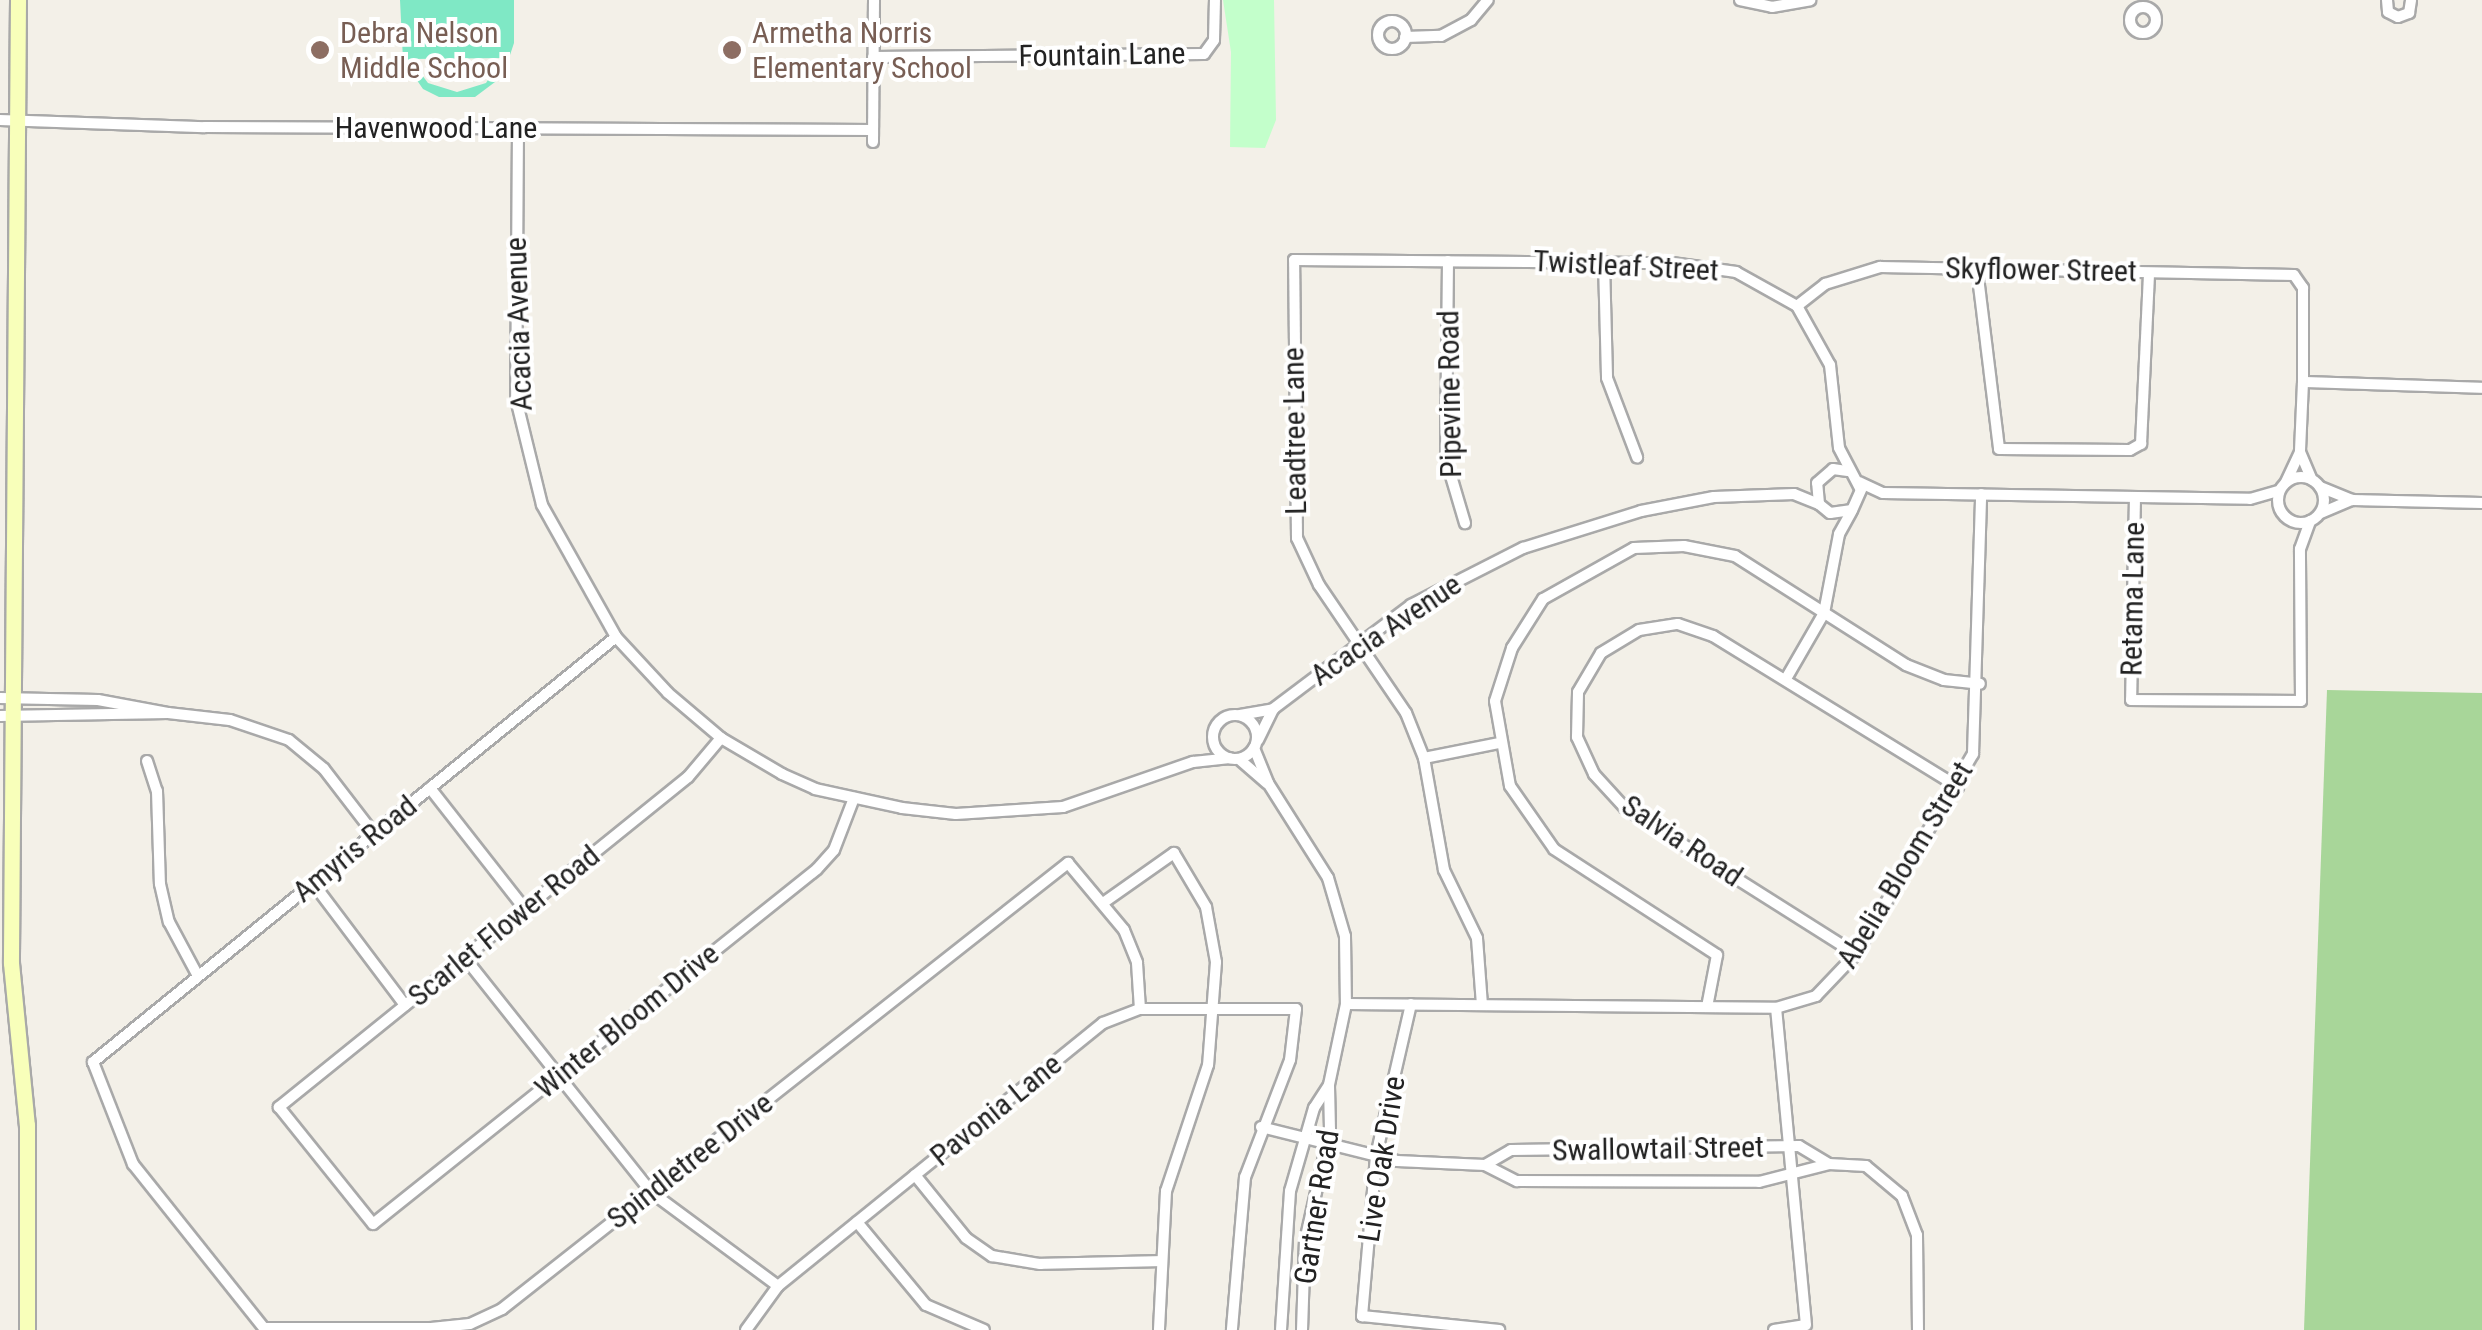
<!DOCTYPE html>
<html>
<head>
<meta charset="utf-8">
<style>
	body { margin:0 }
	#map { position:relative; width:2482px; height:1330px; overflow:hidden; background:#f3f0e8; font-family:"Roboto Condensed",sans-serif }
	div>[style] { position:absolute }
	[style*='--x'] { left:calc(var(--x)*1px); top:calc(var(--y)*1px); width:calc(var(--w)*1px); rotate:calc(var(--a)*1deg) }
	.forest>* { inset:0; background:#a8d699 }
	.park>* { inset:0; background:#c3ffcb }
	.pitch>* { inset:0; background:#7fe8c5 }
	.roads { filter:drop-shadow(2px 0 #a9a9a9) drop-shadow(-2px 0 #a9a9a9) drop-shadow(0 2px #a9a9a9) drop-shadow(0 -2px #a9a9a9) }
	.minor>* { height:10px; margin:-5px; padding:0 5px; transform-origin:5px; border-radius:5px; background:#fff }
	.minor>.ring { margin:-5px; padding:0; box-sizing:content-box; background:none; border:10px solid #fff; border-radius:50% }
	.secondary>* { height:15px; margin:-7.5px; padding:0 7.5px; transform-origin:7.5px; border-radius:7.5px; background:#f8ffba }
	.dots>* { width:28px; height:28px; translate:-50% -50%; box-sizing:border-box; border:5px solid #fff; border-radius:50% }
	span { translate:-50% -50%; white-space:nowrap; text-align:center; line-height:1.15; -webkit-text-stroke:8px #fff; paint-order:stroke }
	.education-label { font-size:30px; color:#785e54 }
	.left { translate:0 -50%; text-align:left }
	.street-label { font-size:30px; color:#222 }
</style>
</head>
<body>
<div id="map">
	<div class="forest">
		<i style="clip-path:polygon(2327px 690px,2482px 693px,2482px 1330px,2304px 1330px)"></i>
	</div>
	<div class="park">
		<i style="clip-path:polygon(1223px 0,1274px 0,1276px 120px,1265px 148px,1230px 147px,1231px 52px)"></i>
	</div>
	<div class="pitch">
		<i style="clip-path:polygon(evenodd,400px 0,514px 0,514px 43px,503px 76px,475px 97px,439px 97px,423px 89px,403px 60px,400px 0,502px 58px,486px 83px,457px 92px,428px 83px,410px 59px,502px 58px)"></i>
	</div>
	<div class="roads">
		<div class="minor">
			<i style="--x:1740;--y:0;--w:33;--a:12"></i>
			<i style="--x:1772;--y:7;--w:39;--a:-10"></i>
			<i style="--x:2387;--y:0;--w:12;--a:85"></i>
			<i style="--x:2388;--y:12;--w:11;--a:27"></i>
			<i style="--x:2398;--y:17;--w:12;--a:-20"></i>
			<i style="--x:2409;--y:13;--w:13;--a:-81"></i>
			<i class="ring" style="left:2130px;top:7px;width:16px;height:16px"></i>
			<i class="ring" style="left:1378px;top:21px;width:18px;height:18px"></i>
			<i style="--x:1405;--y:37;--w:36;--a:-2"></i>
			<i style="--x:1441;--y:36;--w:34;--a:-28"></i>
			<i style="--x:1471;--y:20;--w:26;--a:-50"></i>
			<i style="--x:873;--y:57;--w:331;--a:-0.5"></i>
			<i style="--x:1204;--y:54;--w:17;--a:-54"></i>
			<i style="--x:1214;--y:40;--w:40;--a:-88.6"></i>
			<i style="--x:0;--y:120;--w:205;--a:2"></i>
			<i style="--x:205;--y:127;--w:668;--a:0.26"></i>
			<i style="--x:518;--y:129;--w:270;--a:90.4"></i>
			<i style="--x:516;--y:399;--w:109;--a:76.2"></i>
			<i style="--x:542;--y:505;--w:151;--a:60.7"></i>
			<i style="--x:616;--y:637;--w:76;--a:47.1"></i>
			<i style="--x:668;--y:693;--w:70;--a:40.3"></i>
			<i style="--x:721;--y:738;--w:71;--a:30.5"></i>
			<i style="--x:782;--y:774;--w:36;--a:24"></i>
			<i style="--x:815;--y:789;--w:89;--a:12.3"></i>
			<i style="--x:902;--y:808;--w:54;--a:6.3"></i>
			<i style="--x:956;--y:814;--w:107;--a:-3.7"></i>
			<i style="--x:1063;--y:807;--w:138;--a:-19.1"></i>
			<i style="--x:1193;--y:762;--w:37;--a:-6"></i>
			<i style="--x:873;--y:142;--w:142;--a:-89.6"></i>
			<i style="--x:1448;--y:261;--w:198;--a:90.6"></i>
			<i style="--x:1446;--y:459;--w:67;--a:73.5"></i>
			<i style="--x:1604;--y:262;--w:116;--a:88.5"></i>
			<i style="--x:1607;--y:378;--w:85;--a:69.2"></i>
			<i style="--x:1977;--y:269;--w:181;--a:83"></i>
			<i style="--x:1999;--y:449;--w:131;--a:0.4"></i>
			<i style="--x:2130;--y:450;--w:13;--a:-29"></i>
			<i style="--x:2141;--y:444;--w:171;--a:-87.3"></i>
			<i style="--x:1797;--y:306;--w:36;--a:-38"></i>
			<i style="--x:1825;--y:284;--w:58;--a:-17.2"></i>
			<i style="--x:1880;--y:267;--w:414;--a:1.1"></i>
			<i style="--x:2294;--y:275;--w:16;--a:55"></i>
			<i style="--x:2303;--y:288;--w:94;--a:90"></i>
			<i style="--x:2303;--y:382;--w:70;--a:92.5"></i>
			<i style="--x:2300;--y:452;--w:33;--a:115"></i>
			<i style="--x:2303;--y:382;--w:179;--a:1.9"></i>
			<i style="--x:2300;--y:452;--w:30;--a:67"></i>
			<i class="ring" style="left:2278px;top:477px;width:36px;height:36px"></i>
			<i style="--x:1859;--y:482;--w:26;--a:25"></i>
			<i style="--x:1883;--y:493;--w:367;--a:0.9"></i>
			<i style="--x:2250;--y:499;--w:29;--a:-16"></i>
			<i style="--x:2320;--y:487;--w:35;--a:22"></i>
			<i style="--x:2352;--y:500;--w:130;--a:1.3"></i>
			<i style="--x:2135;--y:497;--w:203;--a:91.1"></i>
			<i style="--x:2131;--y:700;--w:170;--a:0.3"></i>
			<i style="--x:2301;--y:701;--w:152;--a:-90.4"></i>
			<i style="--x:2300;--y:549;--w:30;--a:-70"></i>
			<i style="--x:2321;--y:513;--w:34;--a:-23"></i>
			<i style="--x:616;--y:637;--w:674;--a:140.9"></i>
			<i style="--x:93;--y:1062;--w:110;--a:68.6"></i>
			<i style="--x:133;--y:1164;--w:210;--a:51.4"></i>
			<i style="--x:264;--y:1328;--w:167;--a:0"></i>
			<i style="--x:431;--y:1328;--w:39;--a:-6"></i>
			<i style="--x:470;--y:1324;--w:35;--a:-25"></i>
			<i style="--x:502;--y:1309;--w:721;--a:-38.24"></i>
			<i style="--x:1068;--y:863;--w:87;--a:50.1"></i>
			<i style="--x:1124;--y:930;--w:35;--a:68"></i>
			<i style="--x:1137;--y:963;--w:46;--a:86.3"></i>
			<i style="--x:1787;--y:677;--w:74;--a:-60"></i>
			<i style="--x:1824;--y:613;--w:80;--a:-79.2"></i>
			<i style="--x:1839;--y:534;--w:25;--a:-61"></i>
			<i style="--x:0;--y:698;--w:98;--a:1.2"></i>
			<i style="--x:98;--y:700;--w:71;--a:10.5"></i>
			<i style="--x:168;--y:713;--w:168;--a:179"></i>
			<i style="--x:168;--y:713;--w:62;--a:6.4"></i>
			<i style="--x:230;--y:720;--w:62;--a:18.7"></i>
			<i style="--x:289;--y:740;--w:45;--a:39.6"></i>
			<i style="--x:324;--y:769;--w:82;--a:52.4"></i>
			<i class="ring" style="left:1213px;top:715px;width:34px;height:34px"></i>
			<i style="--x:1240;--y:715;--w:34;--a:-10"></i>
			<i style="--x:721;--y:738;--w:51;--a:130.2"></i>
			<i style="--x:688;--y:777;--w:526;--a:141.1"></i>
			<i style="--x:279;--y:1107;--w:150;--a:51.2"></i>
			<i style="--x:373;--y:1224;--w:568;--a:-38.64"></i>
			<i style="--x:817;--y:869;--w:25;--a:-48"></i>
			<i style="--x:834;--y:850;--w:56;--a:-69"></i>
			<i style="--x:1258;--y:740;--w:34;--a:-64"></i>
			<i style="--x:1273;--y:709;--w:173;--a:-37"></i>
			<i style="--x:1411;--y:605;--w:126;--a:-27"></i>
			<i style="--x:1523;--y:548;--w:124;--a:-17.4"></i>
			<i style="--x:1641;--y:511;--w:74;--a:-10.9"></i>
			<i style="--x:1714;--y:497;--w:80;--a:-2.1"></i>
			<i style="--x:1794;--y:494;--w:27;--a:22"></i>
			<i style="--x:1254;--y:748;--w:38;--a:68"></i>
			<i style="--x:1268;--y:783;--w:112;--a:57.7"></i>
			<i style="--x:1328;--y:878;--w:60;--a:73.7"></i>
			<i style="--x:1345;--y:936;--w:68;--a:89.2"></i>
			<i style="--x:1346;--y:1004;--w:83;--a:101.9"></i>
			<i style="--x:1329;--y:1085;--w:27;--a:123"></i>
			<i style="--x:1314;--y:1108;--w:86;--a:106.1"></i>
			<i style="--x:1290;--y:1191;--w:139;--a:93.7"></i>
			<i style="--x:1424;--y:758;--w:76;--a:-11.3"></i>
			<i style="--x:1239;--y:759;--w:37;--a:41"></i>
			<i style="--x:147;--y:761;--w:32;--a:72"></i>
			<i style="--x:157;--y:791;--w:93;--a:88.2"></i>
			<i style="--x:160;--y:884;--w:39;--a:77"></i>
			<i style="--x:169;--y:922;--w:61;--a:61.8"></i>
			<i style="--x:430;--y:788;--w:154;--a:51.9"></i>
			<i style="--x:313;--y:883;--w:153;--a:53"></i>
			<i style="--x:1103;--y:903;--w:87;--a:-35.2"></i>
			<i style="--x:1174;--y:853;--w:63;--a:59.3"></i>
			<i style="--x:1206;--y:907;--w:56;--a:79.7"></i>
			<i style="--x:1216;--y:962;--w:103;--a:94.4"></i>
			<i style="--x:1208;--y:1065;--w:133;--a:108.4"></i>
			<i style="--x:1166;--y:1191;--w:139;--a:92.9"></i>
			<i style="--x:1856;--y:954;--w:273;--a:-147.7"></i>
			<i style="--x:1625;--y:808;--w:46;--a:-132.4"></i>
			<i style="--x:1594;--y:774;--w:41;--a:-114.7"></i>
			<i style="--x:1577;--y:737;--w:45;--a:-88.7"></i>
			<i style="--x:1578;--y:692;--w:45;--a:-59.5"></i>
			<i style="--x:1601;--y:653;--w:44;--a:-31.2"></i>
			<i style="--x:1639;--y:630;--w:39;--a:-9"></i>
			<i style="--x:1678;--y:624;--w:37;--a:19"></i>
			<i style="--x:1713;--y:636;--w:288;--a:31.6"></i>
			<i style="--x:465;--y:958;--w:299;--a:51.5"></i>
			<i style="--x:651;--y:1192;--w:158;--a:36.5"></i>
			<i style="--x:1346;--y:1004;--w:430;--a:0.5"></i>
			<i style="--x:1776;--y:1008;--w:42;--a:-16.7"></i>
			<i style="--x:1816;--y:996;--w:58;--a:-46.4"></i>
			<i style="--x:1856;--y:954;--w:232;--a:-59.7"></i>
			<i style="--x:1973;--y:754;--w:260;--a:-88.2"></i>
			<i style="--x:1411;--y:1004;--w:156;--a:103"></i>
			<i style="--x:1376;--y:1156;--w:161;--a:95"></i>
			<i style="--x:1362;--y:1316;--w:138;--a:5.8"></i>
			<i style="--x:1482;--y:1005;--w:67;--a:-94.3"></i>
			<i style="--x:1477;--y:938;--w:76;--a:-115.9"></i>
			<i style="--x:1444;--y:870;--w:114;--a:-100.1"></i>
			<i style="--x:1424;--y:758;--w:48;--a:-111.8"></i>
			<i style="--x:1406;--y:713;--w:155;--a:-124.2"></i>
			<i style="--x:1319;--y:585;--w:52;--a:-115.1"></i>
			<i style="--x:1297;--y:538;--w:278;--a:-90.6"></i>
			<i style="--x:1294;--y:260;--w:378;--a:0.5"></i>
			<i style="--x:1672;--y:263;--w:65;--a:8"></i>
			<i style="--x:1736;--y:272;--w:70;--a:29.1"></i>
			<i style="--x:1797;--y:306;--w:68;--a:60.8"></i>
			<i style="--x:1830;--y:365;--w:83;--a:83.8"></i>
			<i style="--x:1839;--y:448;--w:47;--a:62.4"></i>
			<i style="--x:1861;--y:490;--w:22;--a:114"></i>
			<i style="--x:1852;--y:510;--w:22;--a:172"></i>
			<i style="--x:1830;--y:513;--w:14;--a:-141"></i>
			<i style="--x:1819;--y:504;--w:21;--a:-95"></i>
			<i style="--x:1817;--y:483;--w:21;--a:-41"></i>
			<i style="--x:1833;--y:469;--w:15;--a:8"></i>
			<i style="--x:1707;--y:1007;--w:53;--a:-79.1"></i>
			<i style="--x:1717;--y:955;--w:194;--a:-147"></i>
			<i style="--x:1554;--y:849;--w:77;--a:-124.9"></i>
			<i style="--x:1510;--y:786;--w:86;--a:-100"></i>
			<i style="--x:1495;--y:701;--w:56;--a:-72.2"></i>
			<i style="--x:1512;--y:648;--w:58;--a:-57.7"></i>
			<i style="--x:1543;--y:599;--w:104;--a:-29.3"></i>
			<i style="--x:1634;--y:548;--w:50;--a:-2.3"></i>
			<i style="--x:1684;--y:546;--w:52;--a:11.1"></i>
			<i style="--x:1735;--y:556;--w:203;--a:32.5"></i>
			<i style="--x:1906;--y:665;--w:41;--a:21.5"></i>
			<i style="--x:1944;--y:680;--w:36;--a:6"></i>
			<i style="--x:1261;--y:1127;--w:140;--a:14"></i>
			<i style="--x:1397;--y:1161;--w:88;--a:2.6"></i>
			<i style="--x:1485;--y:1165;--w:36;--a:27"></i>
			<i style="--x:1517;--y:1181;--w:242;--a:0.2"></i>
			<i style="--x:1759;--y:1182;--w:72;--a:-14.4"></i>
			<i style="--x:1829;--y:1164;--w:37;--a:3"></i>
			<i style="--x:1866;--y:1166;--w:47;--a:39.8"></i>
			<i style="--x:1902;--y:1196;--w:42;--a:69"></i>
			<i style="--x:1917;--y:1235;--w:95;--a:89.4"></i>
			<i style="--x:1485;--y:1165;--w:30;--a:-30"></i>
			<i style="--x:1511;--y:1150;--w:288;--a:-0.8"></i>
			<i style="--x:1799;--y:1146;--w:35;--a:31"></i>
			<i style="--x:915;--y:1175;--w:81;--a:51"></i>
			<i style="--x:966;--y:1238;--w:32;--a:35"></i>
			<i style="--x:992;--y:1256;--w:49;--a:9.5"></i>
			<i style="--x:1040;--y:1264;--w:119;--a:-1.4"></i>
			<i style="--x:857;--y:1222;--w:108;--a:50.3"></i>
			<i style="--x:926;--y:1305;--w:63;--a:23.3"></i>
			<i style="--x:746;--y:1330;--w:54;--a:-54"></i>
			<i style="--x:778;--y:1286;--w:418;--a:-39"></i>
			<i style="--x:1103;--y:1023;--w:40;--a:-21"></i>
			<i style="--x:1140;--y:1009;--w:156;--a:0"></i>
			<i style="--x:1296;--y:1009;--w:51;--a:96.7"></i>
			<i style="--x:1290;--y:1060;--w:125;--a:111"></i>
			<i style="--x:1245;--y:1177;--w:154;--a:94.9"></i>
			<i style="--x:1302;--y:1330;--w:89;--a:-88.1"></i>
			<i style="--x:1305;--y:1241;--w:114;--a:-77.3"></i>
			<i style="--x:1330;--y:1130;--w:44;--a:-91.3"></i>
			<i style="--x:1774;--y:1330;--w:32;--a:-9"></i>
			<i style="--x:1806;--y:1325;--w:318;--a:-95.4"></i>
		</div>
		<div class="secondary">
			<i style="--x:18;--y:0;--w:963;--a:90.42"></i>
			<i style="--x:11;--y:963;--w:163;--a:84.4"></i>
			<i style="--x:27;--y:1125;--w:205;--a:90"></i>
		</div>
	</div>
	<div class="dots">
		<i style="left:320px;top:50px;background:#8d6e63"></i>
		<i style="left:732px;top:50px;background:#8d6e63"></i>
	</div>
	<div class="education-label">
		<span class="left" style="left:340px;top:50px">Debra Nelson<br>Middle School</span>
		<span class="left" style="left:752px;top:50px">Armetha Norris<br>Elementary School</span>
	</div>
	<div class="street-label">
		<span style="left:1102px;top:55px;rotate:-1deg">Fountain Lane</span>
		<span style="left:436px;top:128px">Havenwood Lane</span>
		<span style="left:1626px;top:266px;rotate:3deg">Twistleaf Street</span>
		<span style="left:2041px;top:270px;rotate:1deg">Skyflower Street</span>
		<span style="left:519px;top:324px;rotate:-92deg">Acacia Avenue</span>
		<span style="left:1450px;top:394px;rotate:-91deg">Pipevine Road</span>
		<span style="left:1295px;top:431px;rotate:-91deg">Leadtree Lane</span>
		<span style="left:2133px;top:599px;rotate:-89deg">Retama Lane</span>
		<span style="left:1386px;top:630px;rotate:-34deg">Acacia Avenue</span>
		<span style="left:1682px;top:841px;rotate:34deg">Salvia Road</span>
		<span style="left:355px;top:849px;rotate:-39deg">Amyris Road</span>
		<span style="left:1905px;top:865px;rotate:-59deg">Abelia Bloom Street</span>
		<span style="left:504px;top:926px;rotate:-39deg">Scarlet Flower Road</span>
		<span style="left:627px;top:1021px;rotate:-39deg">Winter Bloom Drive</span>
		<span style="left:996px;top:1110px;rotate:-39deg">Pavonia Lane</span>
		<span style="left:1658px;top:1149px;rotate:-1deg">Swallowtail Street</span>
		<span style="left:1382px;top:1159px;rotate:-81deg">Live Oak Drive</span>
		<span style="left:690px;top:1161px;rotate:-38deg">Spindletree Drive</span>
		<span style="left:1317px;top:1207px;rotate:-81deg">Gartner Road</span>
	</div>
</div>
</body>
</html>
